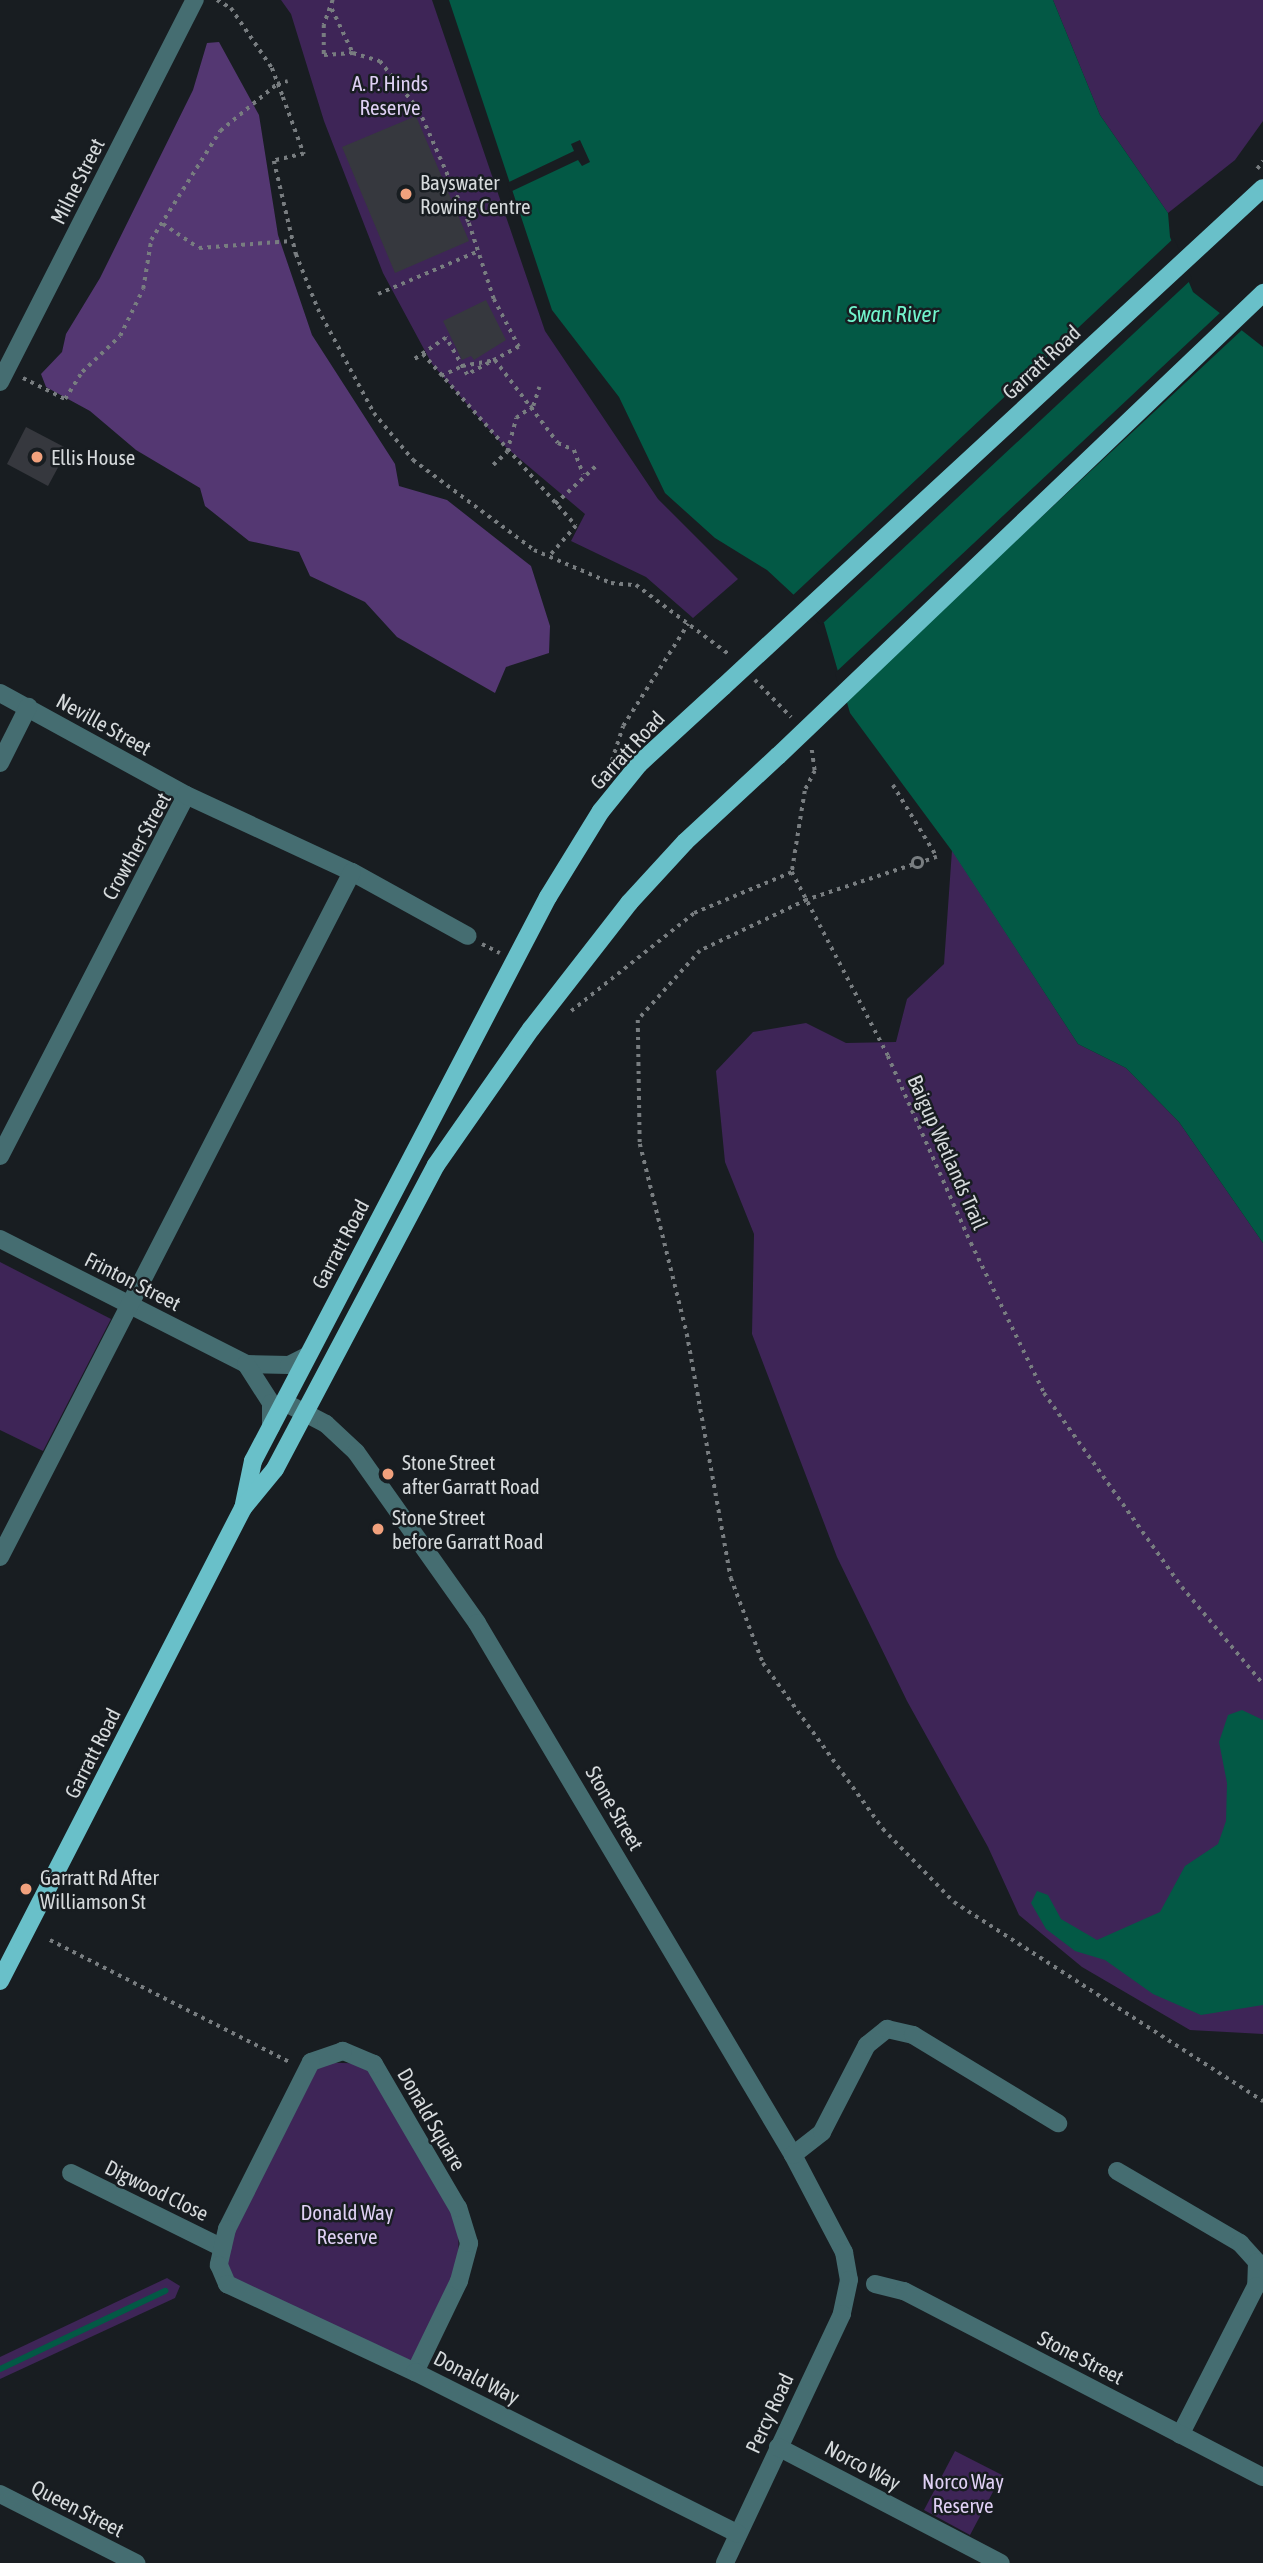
<!DOCTYPE html>
<html>
<head>
<meta charset="utf-8">
<style>
	body { margin:0 }
	#map { position:relative; width:1263px; height:2563px; overflow:hidden; background:#181d21; font-family:"Asap Condensed",sans-serif }
	div>[style] { position:absolute }
	[style*='--x'] { left:calc(var(--x)*1px); top:calc(var(--y)*1px); width:calc(var(--w)*1px); rotate:calc(var(--a)*1deg) }
	.green>* { inset:0; background:#3e2557 }
	.forest>* { inset:0; background:#543772 }
	.water>* { inset:0; background:#035945 }
	.pier>* { inset:0; background:#181d21 }
	.stream>* { height:6px; margin:-3px; padding:0 3px; transform-origin:3px; border-radius:3px; background:#035945 }
	.building>* { inset:0; background:#36383e }
	.path>* { height:3.5px; margin-top:-1.75px; transform-origin:0; background:repeating-linear-gradient(90deg,#787d80 0 3.5px,transparent 0 8.5px) }
	.path>.ring { margin:-1.75px; padding:0; box-sizing:content-box; background:none; border:3.5px solid #787d80; border-radius:50% }
	.minor>* { height:18px; margin:-9px; padding:0 9px; transform-origin:9px; border-radius:9px; background:#456d71 }
	.major>* { height:18px; margin:-9px; padding:0 9px; transform-origin:9px; border-radius:9px; background:#69c0c9 }
	.major-bridge>* { height:18px; margin:-9px; padding:0 9px; transform-origin:9px; border-radius:9px; background:#69c0c9 }
	.dots>* { width:19px; height:19px; translate:-50% -50%; box-sizing:border-box; border:4px solid #181d21; border-radius:50% }
	span { translate:-50% -50%; white-space:nowrap; text-align:center; line-height:1.15; -webkit-text-stroke:5px #181d21; paint-order:stroke }
	.park-label { font-size:21px; color:#dfd0f4 }
	.street-label { font-size:21px; color:#d6dadc }
	.poi-label { font-size:21px; color:#d6dadc }
	.left { translate:0 -50%; text-align:left }
	.water-label { font-size:23px; color:#72f5cd; font-style:italic }
</style>
</head>
<body>
<div id="map">
	<div class="green">
		<i style="clip-path:polygon(281px 0,432px 0,545px 331px,658px 499px,738px 579px,693px 618px,646px 577px,571px 541px,585px 514px,501px 443px,432px 364px,383px 273px,324px 121px,291px 14px)"></i>
		<i style="clip-path:polygon(1053px 0,1263px 0,1263px 121px,1235px 160px,1168px 213px,1100px 115px)"></i>
		<i style="clip-path:polygon(952px 850px,1078px 1044px,1126px 1068px,1179px 1122px,1263px 1243px,1263px 2034px,1190px 2030px,1082px 1967px,1019px 1915px,988px 1847px,907px 1701px,837px 1557px,752px 1334px,754px 1234px,725px 1162px,716px 1071px,753px 1032px,806px 1023px,846px 1043px,896px 1042px,907px 999px,944px 964px)"></i>
		<i style="clip-path:polygon(0 1262px,111px 1319px,43px 1451px,0 1430px)"></i>
		<i style="clip-path:polygon(311px 2062px,374px 2064px,458px 2208px,459px 2281px,424px 2371px,227px 2284px,227px 2229px)"></i>
		<i style="clip-path:polygon(167px 2278px,180px 2286px,175px 2298px,0 2379px,0 2357px)"></i>
		<i style="clip-path:polygon(955px 2451px,1002px 2475px,970px 2535px,924px 2510px)"></i>
	</div>
	<div class="forest">
		<i style="clip-path:polygon(219px 42px,259px 115px,278px 235px,312px 335px,395px 464px,399px 486px,447px 500px,531px 566px,550px 626px,549px 653px,506px 667px,495px 693px,397px 637px,365px 602px,310px 576px,299px 552px,249px 541px,205px 506px,200px 488px,136px 450px,90px 411px,46px 387px,41px 374px,62px 352px,66px 334px,100px 278px,193px 90px,207px 43px)"></i>
	</div>
	<div class="water">
		<i style="clip-path:polygon(449px 0,1053px 0,1100px 115px,1168px 213px,1170px 237px,1193px 292px,1263px 347px,1263px 1243px,1179px 1122px,1126px 1068px,1078px 1044px,952px 851px,850px 713px,824px 623px,767px 570px,715px 538px,665px 493px,619px 397px,552px 310px)"></i>
		<i style="clip-path:polygon(1242px 1710px,1263px 1720px,1263px 2005px,1201px 2015px,1153px 1994px,1105px 1960px,1075px 1951px,1046px 1929px,1031px 1903px,1037px 1891px,1048px 1895px,1061px 1919px,1097px 1940px,1160px 1912px,1185px 1866px,1218px 1844px,1226px 1821px,1227px 1783px,1219px 1742px,1228px 1715px)"></i>
	</div>
	<div class="pier">
		<i style="clip-path:polygon(580px 140px,590px 162px,582px 166px,578px 160px,510px 192px,507px 183px,574px 151px,571px 144px)"></i>
		<i style="clip-path:polygon(1174px 238px,1192px 279px,821px 625px,791px 597px)"></i>
		<i style="clip-path:polygon(1222px 311px,1243px 329px,843px 702px,835px 673px)"></i>
	</div>
	<div class="stream">
		<i style="--x:0;--y:2369;--w:183;--a:-25.3"></i>
	</div>
	<div class="building">
		<i style="clip-path:polygon(416px 116px,469px 241px,395px 273px,342px 147px)"></i>
		<i style="clip-path:polygon(486px 300px,506px 340px,474px 360px,471px 356px,462px 360px,443px 321px)"></i>
		<i style="clip-path:polygon(26px 427px,68px 449px,48px 486px,7px 464px)"></i>
	</div>
	<div class="path">
		<i style="--x:217;--y:0;--w:16;--a:30"></i>
		<i style="--x:231;--y:8;--w:73;--a:55.7"></i>
		<i style="--x:272;--y:68;--w:31;--a:69"></i>
		<i style="--x:283;--y:97;--w:61;--a:69.8"></i>
		<i style="--x:304;--y:154;--w:31;--a:167"></i>
		<i style="--x:274;--y:161;--w:96;--a:76.7"></i>
		<i style="--x:296;--y:254;--w:59;--a:68.2"></i>
		<i style="--x:318;--y:309;--w:118;--a:61.7"></i>
		<i style="--x:374;--y:413;--w:61;--a:50.3"></i>
		<i style="--x:413;--y:460;--w:151;--a:36.6"></i>
		<i style="--x:534;--y:550;--w:84;--a:23.2"></i>
		<i style="--x:611;--y:583;--w:25;--a:5"></i>
		<i style="--x:636;--y:585;--w:117;--a:36.7"></i>
		<i style="--x:333;--y:0;--w:27;--a:110"></i>
		<i style="--x:324;--y:25;--w:30;--a:90"></i>
		<i style="--x:324;--y:55;--w:29;--a:-4"></i>
		<i style="--x:353;--y:53;--w:28;--a:17"></i>
		<i style="--x:380;--y:61;--w:63;--a:51.5"></i>
		<i style="--x:419;--y:110;--w:124;--a:66.1"></i>
		<i style="--x:469;--y:223;--w:80;--a:71.8"></i>
		<i style="--x:494;--y:299;--w:54;--a:62.5"></i>
		<i style="--x:519;--y:347;--w:59;--a:151.7"></i>
		<i style="--x:467;--y:375;--w:43;--a:-119.6"></i>
		<i style="--x:446;--y:338;--w:42;--a:145.6"></i>
		<i style="--x:332;--y:9;--w:49;--a:64.5"></i>
		<i style="--x:1257;--y:169;--w:10;--a:-53"></i>
		<i style="--x:163;--y:224;--w:43;--a:33.7"></i>
		<i style="--x:199;--y:248;--w:93;--a:-4.3"></i>
		<i style="--x:378;--y:294;--w:110;--a:-23.1"></i>
		<i style="--x:423;--y:354;--w:230;--a:48.3"></i>
		<i style="--x:576;--y:526;--w:41;--a:131.1"></i>
		<i style="--x:441;--y:376;--w:23;--a:-25"></i>
		<i style="--x:462;--y:366;--w:34;--a:-10"></i>
		<i style="--x:495;--y:360;--w:104;--a:52.8"></i>
		<i style="--x:558;--y:443;--w:17;--a:24"></i>
		<i style="--x:574;--y:450;--w:26;--a:69"></i>
		<i style="--x:23;--y:378;--w:47;--a:26.6"></i>
		<i style="--x:65;--y:399;--w:32;--a:-58"></i>
		<i style="--x:82;--y:372;--w:52;--a:-43.5"></i>
		<i style="--x:120;--y:336;--w:52;--a:-63.9"></i>
		<i style="--x:143;--y:289;--w:50;--a:-80.7"></i>
		<i style="--x:151;--y:240;--w:129;--a:-57.7"></i>
		<i style="--x:220;--y:131;--w:74;--a:-39.5"></i>
		<i style="--x:277;--y:84;--w:11;--a:-15"></i>
		<i style="--x:493;--y:465;--w:19;--a:-43"></i>
		<i style="--x:507;--y:452;--w:35;--a:-75"></i>
		<i style="--x:516;--y:418;--w:21;--a:-35"></i>
		<i style="--x:533;--y:406;--w:20;--a:-72"></i>
		<i style="--x:555;--y:504;--w:59;--a:-42.9"></i>
		<i style="--x:755;--y:680;--w:52;--a:45.8"></i>
		<i style="--x:812;--y:750;--w:21;--a:82"></i>
		<i style="--x:815;--y:771;--w:22;--a:117"></i>
		<i style="--x:805;--y:791;--w:82;--a:99.1"></i>
		<i style="--x:792;--y:872;--w:208;--a:62.4"></i>
		<i style="--x:888;--y:1056;--w:205;--a:66.1"></i>
		<i style="--x:971;--y:1243;--w:167;--a:64"></i>
		<i style="--x:1044;--y:1393;--w:238;--a:54.6"></i>
		<i style="--x:1182;--y:1587;--w:126;--a:50.1"></i>
		<i style="--x:609;--y:769;--w:45;--a:-72"></i>
		<i style="--x:623;--y:726;--w:121;--a:-57.5"></i>
		<i style="--x:893;--y:785;--w:84;--a:58.6"></i>
		<i style="--x:937;--y:857;--w:15;--a:160"></i>
		<i class="ring" style="left:913px;top:858px;width:6.5px;height:6.5px"></i>
		<i style="--x:913;--y:865;--w:112;--a:161.7"></i>
		<i style="--x:807;--y:900;--w:119;--a:154.5"></i>
		<i style="--x:700;--y:951;--w:93;--a:131.9"></i>
		<i style="--x:638;--y:1020;--w:124;--a:89.1"></i>
		<i style="--x:640;--y:1144;--w:196;--a:76.1"></i>
		<i style="--x:687;--y:1334;--w:248;--a:79.8"></i>
		<i style="--x:731;--y:1578;--w:91;--a:69.4"></i>
		<i style="--x:763;--y:1663;--w:205;--a:54.1"></i>
		<i style="--x:883;--y:1829;--w:102;--a:45.8"></i>
		<i style="--x:954;--y:1902;--w:368;--a:32.8"></i>
		<i style="--x:482;--y:944;--w:20;--a:27"></i>
		<i style="--x:571;--y:1011;--w:157;--a:-38.5"></i>
		<i style="--x:694;--y:913;--w:106;--a:-22.7"></i>
		<i style="--x:50;--y:1940;--w:271;--a:27"></i>
	</div>
	<div class="minor">
		<i style="--x:0;--y:382;--w:429;--a:-63"></i>
		<i style="--x:0;--y:693;--w:212;--a:28.7"></i>
		<i style="--x:0;--y:763;--w:63;--a:-63.4"></i>
		<i style="--x:0;--y:1156;--w:406;--a:-62.7"></i>
		<i style="--x:186;--y:795;--w:183;--a:24.9"></i>
		<i style="--x:352;--y:872;--w:132;--a:28.9"></i>
		<i style="--x:0;--y:1239;--w:276;--a:26.9"></i>
		<i style="--x:246;--y:1364;--w:43;--a:1.3"></i>
		<i style="--x:289;--y:1365;--w:20;--a:-27"></i>
		<i style="--x:246;--y:1364;--w:46;--a:57.3"></i>
		<i style="--x:271;--y:1403;--w:24;--a:90"></i>
		<i style="--x:284;--y:1402;--w:47;--a:27.6"></i>
		<i style="--x:326;--y:1424;--w:41;--a:43"></i>
		<i style="--x:356;--y:1452;--w:209;--a:54.7"></i>
		<i style="--x:477;--y:1623;--w:619;--a:59.29"></i>
		<i style="--x:793;--y:2155;--w:110;--a:62.3"></i>
		<i style="--x:844;--y:2252;--w:28;--a:80"></i>
		<i style="--x:849;--y:2280;--w:35;--a:102"></i>
		<i style="--x:842;--y:2314;--w:275;--a:115.2"></i>
		<i style="--x:0;--y:1557;--w:770;--a:-62.8"></i>
		<i style="--x:793;--y:2155;--w:37;--a:-38"></i>
		<i style="--x:822;--y:2132;--w:98;--a:-62.7"></i>
		<i style="--x:867;--y:2045;--w:26;--a:-39"></i>
		<i style="--x:887;--y:2029;--w:27;--a:13"></i>
		<i style="--x:913;--y:2035;--w:170;--a:31.3"></i>
		<i style="--x:1117;--y:2171;--w:143;--a:30.3"></i>
		<i style="--x:1240;--y:2243;--w:25;--a:48"></i>
		<i style="--x:1257;--y:2262;--w:24;--a:92"></i>
		<i style="--x:1256;--y:2286;--w:167;--a:117"></i>
		<i style="--x:71;--y:2173;--w:169;--a:26.3"></i>
		<i style="--x:875;--y:2284;--w:30;--a:14"></i>
		<i style="--x:904;--y:2291;--w:404;--a:27.4"></i>
		<i style="--x:415;--y:2372;--w:101;--a:-64.2"></i>
		<i style="--x:459;--y:2281;--w:39;--a:-75"></i>
		<i style="--x:469;--y:2243;--w:37;--a:-107"></i>
		<i style="--x:458;--y:2208;--w:167;--a:-120.3"></i>
		<i style="--x:374;--y:2064;--w:34;--a:-157"></i>
		<i style="--x:343;--y:2051;--w:34;--a:161"></i>
		<i style="--x:311;--y:2062;--w:187;--a:116.7"></i>
		<i style="--x:227;--y:2229;--w:37;--a:103"></i>
		<i style="--x:219;--y:2265;--w:21;--a:67"></i>
		<i style="--x:227;--y:2284;--w:208;--a:25.1"></i>
		<i style="--x:415;--y:2372;--w:361;--a:26.6"></i>
		<i style="--x:778;--y:2447;--w:251;--a:27.5"></i>
		<i style="--x:0;--y:2494;--w:153;--a:26.9"></i>
	</div>
	<div class="major">
		<i style="--x:244;--y:1504;--w:44;--a:-78.2"></i>
		<i style="--x:253;--y:1461;--w:636;--a:-62.39"></i>
		<i style="--x:548;--y:897;--w:101;--a:-58.4"></i>
		<i style="--x:601;--y:811;--w:60;--a:-51"></i>
		<i style="--x:639;--y:764;--w:114;--a:-42.5"></i>
		<i style="--x:0;--y:1981;--w:532;--a:-62.81"></i>
		<i style="--x:243;--y:1508;--w:50;--a:-50.6"></i>
		<i style="--x:275;--y:1469;--w:344;--a:-62.1"></i>
		<i style="--x:436;--y:1165;--w:166;--a:-55.1"></i>
		<i style="--x:531;--y:1029;--w:160;--a:-52.1"></i>
		<i style="--x:629;--y:903;--w:83;--a:-47.4"></i>
		<i style="--x:685;--y:842;--w:127;--a:-42.8"></i>
	</div>
	<div class="major-bridge">
		<i style="--x:723;--y:687;--w:735;--a:-42.74"></i>
		<i style="--x:778;--y:756;--w:671;--a:-43.67"></i>
	</div>
	<div class="dots">
		<i style="left:406px;top:194px;background:#f1a17d"></i>
		<i style="left:37px;top:457px;background:#f1a17d"></i>
		<i style="left:388px;top:1474px;background:#f1a17d"></i>
		<i style="left:378px;top:1529px;background:#f1a17d"></i>
		<i style="left:26px;top:1889px;background:#f1a17d"></i>
	</div>
	<div class="park-label">
		<span style="left:390px;top:95px">A. P. Hinds<br>Reserve</span>
		<span style="left:347px;top:2224px">Donald Way<br>Reserve</span>
		<span style="left:963px;top:2493px">Norco Way<br>Reserve</span>
	</div>
	<div class="street-label">
		<span style="left:77px;top:181px;rotate:-63deg">Milne Street</span>
		<span style="left:1041px;top:362px;rotate:-43deg">Garratt Road</span>
		<span style="left:104px;top:724px;rotate:29deg">Neville Street</span>
		<span style="left:627px;top:750px;rotate:-47deg">Garratt Road</span>
		<span style="left:136px;top:846px;rotate:-61deg">Crowther Street</span>
		<span style="left:948px;top:1152px;rotate:66deg">Baigup Wetlands Trail</span>
		<span style="left:340px;top:1244px;rotate:-62deg">Garratt Road</span>
		<span style="left:133px;top:1281px;rotate:27deg">Frinton Street</span>
		<span style="left:92px;top:1753px;rotate:-63deg">Garratt Road</span>
		<span style="left:615px;top:1808px;rotate:60deg">Stone Street</span>
		<span style="left:432px;top:2119px;rotate:60deg">Donald Square</span>
		<span style="left:157px;top:2190px;rotate:26deg">Digwood Close</span>
		<span style="left:1081px;top:2357px;rotate:27deg">Stone Street</span>
		<span style="left:477px;top:2377px;rotate:27deg">Donald Way</span>
		<span style="left:769px;top:2413px;rotate:-65deg">Percy Road</span>
		<span style="left:863px;top:2465px;rotate:28deg">Norco Way</span>
		<span style="left:78px;top:2508px;rotate:27deg">Queen Street</span>
	</div>
	<div class="poi-label">
		<span class="left" style="left:420px;top:194px">Bayswater<br>Rowing Centre</span>
		<span class="left" style="left:51px;top:457px">Ellis House</span>
		<span class="left" style="left:402px;top:1474px">Stone Street<br>after Garratt Road</span>
		<span class="left" style="left:392px;top:1529px">Stone Street<br>before Garratt Road</span>
		<span class="left" style="left:40px;top:1889px">Garratt Rd After<br>Williamson St</span>
	</div>
	<div class="water-label">
		<span style="left:893px;top:314px">Swan River</span>
	</div>
</div>
</body>
</html>
